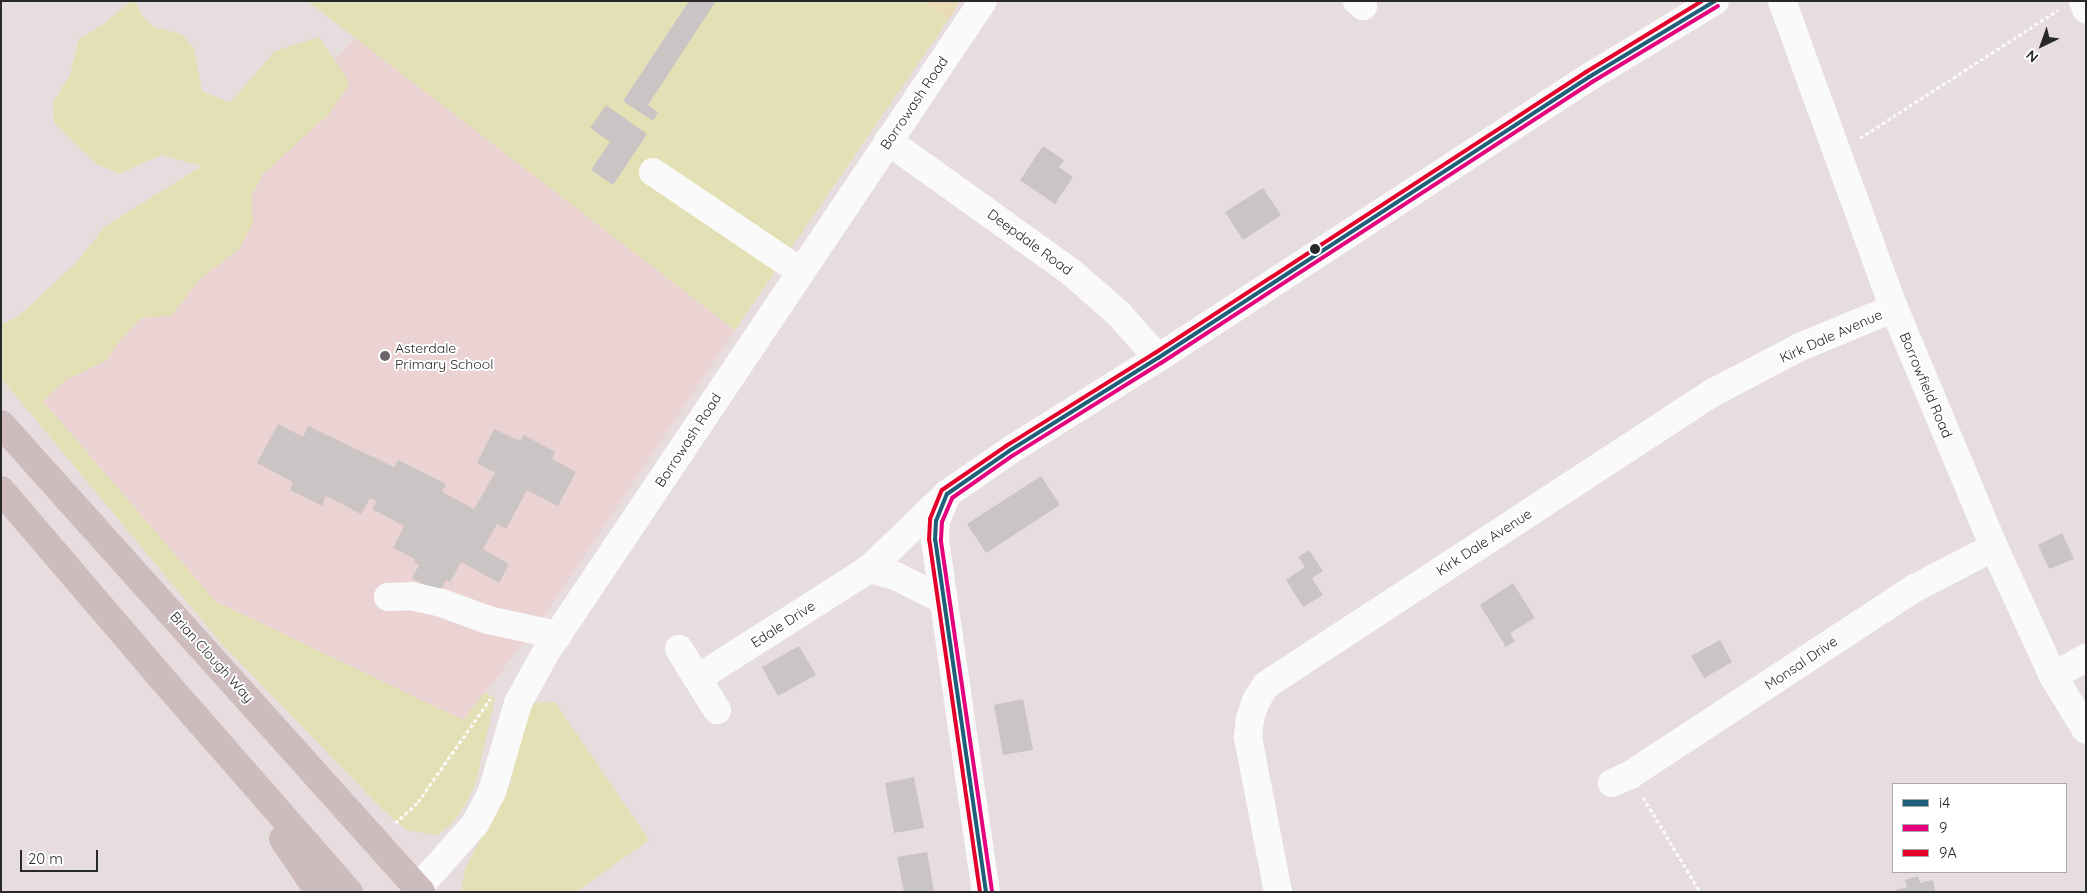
<!DOCTYPE html>
<html>
<head>
<meta charset="utf-8">
<style>
	body { margin:0 }
	#map { position:relative; width:2087px; height:893px; overflow:hidden; background:#e7ddde; font-family:Quicksand,sans-serif }
	div>[style] { position:absolute }
	[style*='--x'] { left:calc(var(--x)*1px); top:calc(var(--y)*1px); width:calc(var(--w)*1px); rotate:calc(var(--a)*1deg) }
	.education>* { inset:0; background:#ead3d2 }
	.green>* { inset:0; background:#e3e0b5 }
	.pitch>* { inset:0; background:#e9dbb3 }
	.building>* { inset:0; background:#cbc4c4 }
	.path>* { height:3px; margin-top:-1.5px; transform-origin:0; background:repeating-linear-gradient(90deg,#fbfafa 0 4px,transparent 0 6.5px) }
	.minor>* { height:28px; margin:-14px; padding:0 14px; transform-origin:14px; border-radius:14px; background:#fbfafa }
	.highway>* { height:28px; margin:-14px; padding:0 14px; transform-origin:14px; border-radius:14px; background:#cebbbe }
	.bus-1>* { height:4px; margin:-2px; padding:0 2px; transform-origin:2px; border-radius:2px; background:#1f5f7a }
	.bus-2>* { height:4px; margin:-2px; padding:0 2px; transform-origin:2px; border-radius:2px; background:#e5007d }
	.bus-3>* { height:4px; margin:-2px; padding:0 2px; transform-origin:2px; border-radius:2px; background:#e4002b }
	.dots>* { width:14px; height:14px; translate:-50% -50%; box-sizing:border-box; border:2px solid #fff; border-radius:50% }
	span { translate:-50% -50%; white-space:nowrap; text-align:center; line-height:1.15; -webkit-text-stroke:4px #fff; paint-order:stroke }
	.street-label { font-size:14px; color:#282828 }
	.poi-label { font-size:14px; color:#282828 }
	.left { translate:0 -50%; text-align:left }
	.frame { position:absolute; inset:0; border:2px solid #282828; pointer-events:none }
	.legend { position:absolute; left:1892px; top:783px; width:175px; height:90px; box-sizing:border-box; background:#fff; border:1px solid #a9a9a9; margin:0; padding:6px 9px; list-style:none; font-size:15px; color:#282828 }
	.legend li { display:flex; align-items:center; gap:10px; height:25px }
	.legend b { width:25px; border:1px solid #a9a9a9 }
	.north { position:absolute; left:2017px; top:20px; width:50px; height:50px; -webkit-text-stroke:4px #fff; paint-order:stroke; rotate:222deg; font-size:14px; font-weight:700; line-height:20px; text-align:center; color:#282828 }
	.north::after { content:''; display:block; margin:auto; width:18px; height:22px; background:#282828; clip-path:polygon(50% 0,100% 100%,50% 72%,0 100%) }
	.scale { position:absolute; left:20px; top:850px; width:78px; height:22px; box-sizing:border-box; border:2px solid #282828; border-top:0; padding-left:6px; font-size:15px; line-height:18px; white-space:nowrap; color:#282828; -webkit-text-stroke:4px #fff; paint-order:stroke }
</style>
</head>
<body>
<div id="map">
	<div class="education">
		<i style="clip-path:polygon(356px 38px,735px 330px,538px 625px,463px 720px,215px 601px,27px 382px)"></i>
	</div>
	<div class="green">
		<i style="clip-path:polygon(131px 1px,135px 1px,142px 16px,153px 27px,181px 34px,194px 48px,202px 91px,230px 103px,275px 51px,319px 37px,350px 83px,329px 114px,262px 175px,252px 196px,253px 223px,239px 249px,200px 279px,171px 316px,141px 318px,119px 342px,107px 360px,66px 380px,43px 401px,215px 601px,463px 720px,485px 692px,495px 699px,475px 786px,459px 815px,448px 827px,437px 835px,406px 830px,381px 808px,222px 644px,1px 378px,1px 325px,20px 315px,78px 261px,104px 227px,202px 166px,161px 155px,119px 174px,95px 163px,54px 123px,53px 102px,70px 75px,79px 39px,104px 24px)"></i>
		<i style="clip-path:polygon(307px 1px,925px 1px,948px 20px,735px 330px)"></i>
		<i style="clip-path:polygon(555px 702px,649px 840px,576px 892px,461px 892px,465px 868px,511px 783px,514px 747px,529px 703px)"></i>
	</div>
	<div class="pitch">
		<i style="clip-path:polygon(925px 1px,960px 1px,948px 20px)"></i>
	</div>
	<div class="building">
		<i style="clip-path:polygon(689px 1px,716px 1px,648px 105px,658px 112px,653px 121px,623px 101px)"></i>
		<i style="clip-path:polygon(606px 105px,647px 134px,613px 185px,591px 170px,610px 142px,590px 128px)"></i>
		<i style="clip-path:polygon(1043px 146px,1064px 160px,1059px 167px,1073px 177px,1055px 204px,1020px 180px)"></i>
		<i style="clip-path:polygon(1263px 188px,1281px 215px,1243px 240px,1225px 212px)"></i>
		<i style="clip-path:polygon(278px 424px,303px 437px,308px 426px,394px 467px,398px 460px,446px 484px,442px 492px,474px 509px,495px 473px,477px 463px,494px 429px,520px 441px,524px 435px,555px 452px,552px 459px,576px 472px,558px 506px,527px 490px,506px 529px,497px 524px,483px 549px,509px 564px,499px 583px,461px 562px,450px 582px,446px 580px,439px 593px,412px 578px,419px 565px,414px 562px,415px 559px,393px 548px,404px 526px,372px 509px,377px 501px,370px 498px,361px 514px,326px 496px,322px 506px,290px 490px,293px 482px,257px 463px)"></i>
		<i style="clip-path:polygon(1041px 476px,1060px 505px,986px 553px,967px 524px)"></i>
		<i style="clip-path:polygon(2062px 533px,2074px 559px,2049px 569px,2038px 545px)"></i>
		<i style="clip-path:polygon(1309px 550px,1323px 571px,1312px 578px,1323px 595px,1303px 607px,1286px 580px,1305px 567px,1298px 557px)"></i>
		<i style="clip-path:polygon(1513px 583px,1535px 618px,1510px 633px,1515px 641px,1506px 647px,1480px 605px)"></i>
		<i style="clip-path:polygon(1720px 640px,1732px 662px,1704px 678px,1691px 656px)"></i>
		<i style="clip-path:polygon(799px 646px,816px 675px,778px 696px,762px 667px)"></i>
		<i style="clip-path:polygon(1023px 699px,1033px 750px,1003px 755px,994px 705px)"></i>
		<i style="clip-path:polygon(914px 777px,924px 828px,894px 833px,885px 783px)"></i>
		<i style="clip-path:polygon(927px 852px,934px 892px,904px 892px,897px 857px)"></i>
		<i style="clip-path:polygon(1918px 876px,1920px 883px,1933px 880px,1935px 892px,1889px 892px,1907px 887px,1905px 880px)"></i>
	</div>
	<div class="path">
		<i style="--x:1860;--y:138;--w:236;--a:-32.9"></i>
		<i style="--x:1643;--y:797;--w:111;--a:59"></i>
		<i style="--x:395;--y:823;--w:31;--a:-42"></i>
		<i style="--x:418;--y:802;--w:126;--a:-55"></i>
	</div>
	<div class="minor">
		<i style="--x:1357;--y:1;--w:8;--a:40"></i>
		<i style="--x:1782;--y:1;--w:327;--a:70"></i>
		<i style="--x:1894;--y:308;--w:259;--a:67.3"></i>
		<i style="--x:1994;--y:547;--w:142;--a:65.4"></i>
		<i style="--x:2053;--y:676;--w:63;--a:58.6"></i>
		<i style="--x:2083;--y:1;--w:9;--a:69"></i>
		<i style="--x:888;--y:141;--w:225;--a:35.6"></i>
		<i style="--x:1071;--y:272;--w:64;--a:41.2"></i>
		<i style="--x:1119;--y:314;--w:59;--a:48.4"></i>
		<i style="--x:653;--y:172;--w:177;--a:34"></i>
		<i style="--x:946;--y:497;--w:26;--a:113"></i>
		<i style="--x:936;--y:521;--w:19;--a:93"></i>
		<i style="--x:935;--y:540;--w:356;--a:81.8"></i>
		<i style="--x:869;--y:569;--w:28;--a:15"></i>
		<i style="--x:896;--y:576;--w:53;--a:27.1"></i>
		<i style="--x:388;--y:597;--w:23;--a:-2"></i>
		<i style="--x:411;--y:596;--w:32;--a:13"></i>
		<i style="--x:442;--y:603;--w:49;--a:20.3"></i>
		<i style="--x:488;--y:620;--w:72;--a:12.1"></i>
		<i style="--x:679;--y:649;--w:72;--a:58.1"></i>
		<i style="--x:2053;--y:676;--w:38;--a:-29"></i>
		<i style="--x:698;--y:678;--w:203;--a:-32.5"></i>
		<i style="--x:869;--y:569;--w:108;--a:-43.9"></i>
		<i style="--x:947;--y:494;--w:75;--a:-34.7"></i>
		<i style="--x:1009;--y:451;--w:176;--a:-32"></i>
		<i style="--x:1158;--y:358;--w:515;--a:-33.1"></i>
		<i style="--x:1589;--y:77;--w:147;--a:-31.1"></i>
		<i style="--x:1612;--y:783;--w:20;--a:-24"></i>
		<i style="--x:1630;--y:775;--w:341;--a:-33.3"></i>
		<i style="--x:1915;--y:588;--w:89;--a:-27.4"></i>
		<i style="--x:418;--y:888;--w:86;--a:-48.3"></i>
		<i style="--x:475;--y:824;--w:36;--a:-62"></i>
		<i style="--x:492;--y:792;--w:93;--a:-73.7"></i>
		<i style="--x:518;--y:703;--w:58;--a:-61.2"></i>
		<i style="--x:546;--y:652;--w:784;--a:-56.13"></i>
		<i style="--x:1278;--y:892;--w:158;--a:-101"></i>
		<i style="--x:1248;--y:737;--w:19;--a:-84"></i>
		<i style="--x:1250;--y:718;--w:18;--a:-71"></i>
		<i style="--x:1256;--y:701;--w:19;--a:-58"></i>
		<i style="--x:1266;--y:685;--w:533;--a:-33.21"></i>
		<i style="--x:1712;--y:393;--w:99;--a:-27.6"></i>
		<i style="--x:1800;--y:347;--w:102;--a:-22.5"></i>
	</div>
	<div class="highway">
		<i style="--x:1;--y:424;--w:629;--a:48.09"></i>
		<i style="--x:1;--y:490;--w:242;--a:49.5"></i>
		<i style="--x:158;--y:674;--w:290;--a:48.8"></i>
		<i style="--x:283;--y:839;--w:64;--a:55.8"></i>
	</div>
	<div class="bus-1">
		<i style="--x:986;--y:892;--w:356;--a:-98.2"></i>
		<i style="--x:935;--y:540;--w:19;--a:-87"></i>
		<i style="--x:936;--y:521;--w:29;--a:-68"></i>
		<i style="--x:947;--y:494;--w:75;--a:-34.7"></i>
		<i style="--x:1009;--y:451;--w:176;--a:-32"></i>
		<i style="--x:1158;--y:358;--w:515;--a:-33.1"></i>
		<i style="--x:1589;--y:77;--w:147;--a:-31.1"></i>
	</div>
	<div class="bus-2">
		<i style="--x:992;--y:891;--w:355;--a:-98.3"></i>
		<i style="--x:941;--y:540;--w:18;--a:-87"></i>
		<i style="--x:942;--y:522;--w:26;--a:-67"></i>
		<i style="--x:952;--y:498;--w:73;--a:-35"></i>
		<i style="--x:1012;--y:456;--w:176;--a:-32"></i>
		<i style="--x:1161;--y:363;--w:515;--a:-33.1"></i>
		<i style="--x:1592;--y:82;--w:147;--a:-31.1"></i>
	</div>
	<div class="bus-3">
		<i style="--x:980;--y:892;--w:356;--a:-98.2"></i>
		<i style="--x:929;--y:540;--w:21;--a:-87"></i>
		<i style="--x:930;--y:519;--w:31;--a:-68"></i>
		<i style="--x:942;--y:490;--w:78;--a:-34.5"></i>
		<i style="--x:1006;--y:446;--w:176;--a:-32"></i>
		<i style="--x:1155;--y:353;--w:515;--a:-33.1"></i>
		<i style="--x:1586;--y:72;--w:136;--a:-31.5"></i>
	</div>
	<div class="dots">
		<i style="left:1315px;top:249px;background:#282828"></i>
		<i style="left:385px;top:356px;background:#6b6768"></i>
	</div>
	<div class="street-label">
		<span style="left:914px;top:103px;rotate:-56deg">Borrowash Road</span>
		<span style="left:1030px;top:242px;rotate:36deg">Deepdale Road</span>
		<span style="left:1831px;top:336px;rotate:-24deg">Kirk Dale Avenue</span>
		<span style="left:1926px;top:385px;rotate:67deg">Borrowfield Road</span>
		<span style="left:688px;top:440px;rotate:-57deg">Borrowash Road</span>
		<span style="left:1484px;top:542px;rotate:-33deg">Kirk Dale Avenue</span>
		<span style="left:783px;top:624px;rotate:-33deg">Edale Drive</span>
		<span style="left:212px;top:657px;rotate:48deg">Brian Clough Way</span>
		<span style="left:1801px;top:663px;rotate:-34deg">Monsal Drive</span>
	</div>
	<div class="poi-label">
		<span class="left" style="left:395px;top:356px">Asterdale<br>Primary School</span>
	</div>
	<div class="frame"></div>
	<ul class="legend">
	<li><b style="height:6px;background:#1f5f7a"></b>i4</li>
	<li><b style="height:6px;background:#e5007d"></b>9</li>
	<li><b style="height:6px;background:#e4002b"></b>9A</li>
	</ul>
	<div class="north">N</div>
	<div class="scale">20 m</div>
</div>
</body>
</html>
